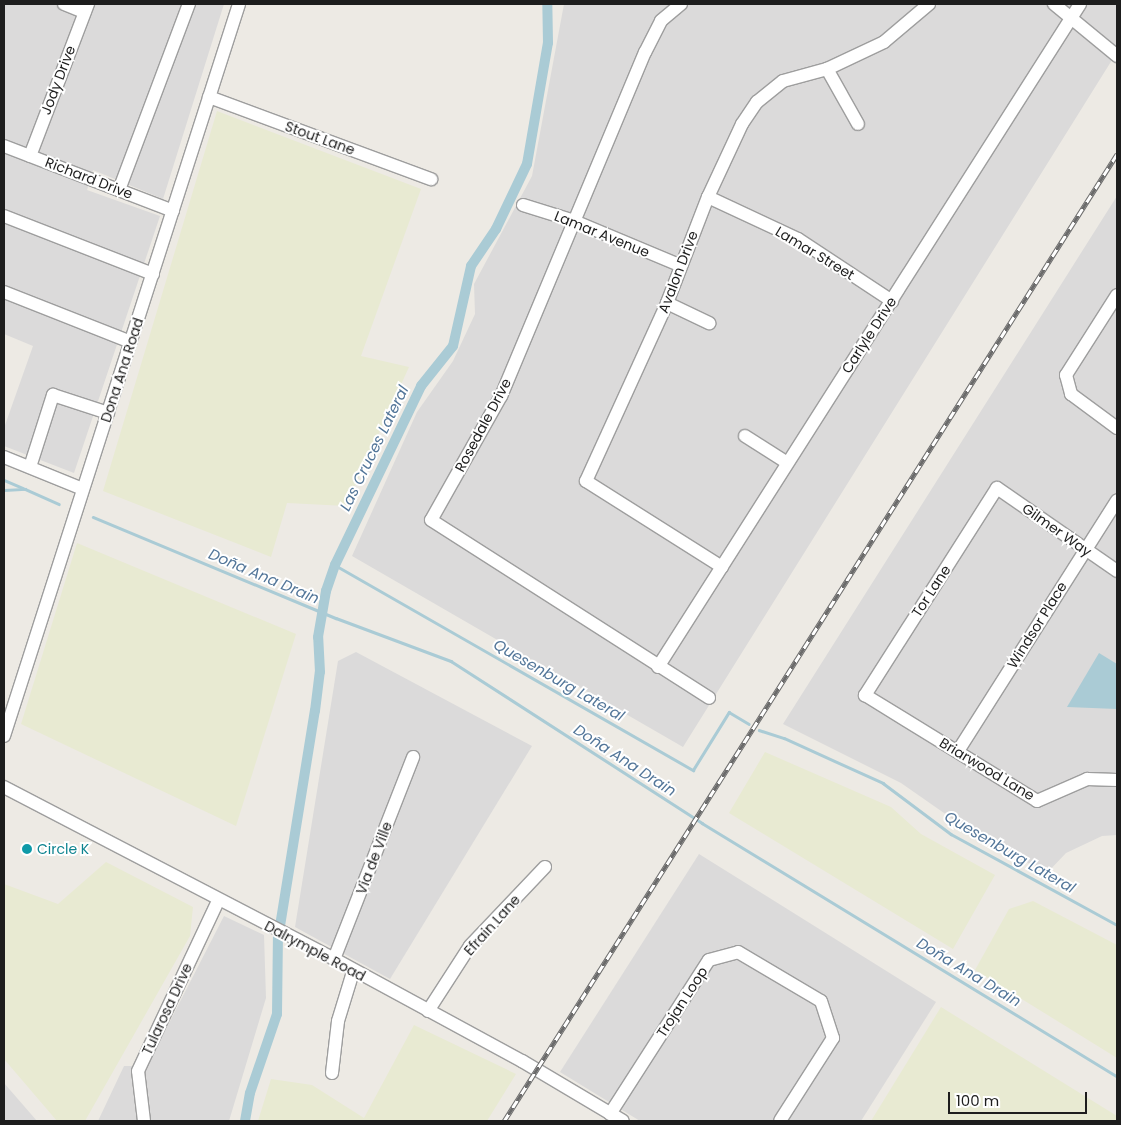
<!DOCTYPE html>
<html>
<head>
<meta charset="utf-8">
<style>
	body { margin:0 }
	#map { position:relative; width:1121px; height:1125px; overflow:hidden; background:#edeae4; font-family:Poppins,sans-serif }
	div>[style] { position:absolute }
	[style*='--x'] { left:calc(var(--x)*1px); top:calc(var(--y)*1px); width:calc(var(--w)*1px); rotate:calc(var(--a)*1deg) }
	.residential>* { inset:0; background:#dbdada }
	.farmland>* { inset:0; background:#e8ead2 }
	.water>* { inset:0; background:#aacbd5 }
	.stream>* { height:2.5px; margin:-1.25px; padding:0 1.25px; transform-origin:1.25px; border-radius:1.25px; background:#aacbd5 }
	.canal>* { height:10px; margin:-5px; padding:0 5px; transform-origin:5px; border-radius:5px; background:#aacbd5 }
	.roads { filter:drop-shadow(1px 0 #9e9e9e) drop-shadow(-1px 0 #9e9e9e) drop-shadow(0 1px #9e9e9e) drop-shadow(0 -1px #9e9e9e) }
	.minor>* { height:12px; margin:-6px; padding:0 6px; transform-origin:6px; border-radius:6px; background:#fff }
	.rail>* { height:4.5px; margin-top:-2.25px; transform-origin:0; background:repeating-linear-gradient(90deg,#fff 0 8px,#6b6b6b 0 16px); box-sizing:border-box; border-block:1px solid #6b6b6b }
	.dots>* { width:14px; height:14px; translate:-50% -50%; box-sizing:border-box; border:2px solid #fff; border-radius:50% }
	span { translate:-50% -50%; white-space:nowrap; text-align:center; line-height:1.15; -webkit-text-stroke:4px #fff; paint-order:stroke }
	.street-label { font-size:14px; color:#1d1d1d }
	.culture-label { font-size:14px; color:#0d838f }
	.left { translate:0 -50%; text-align:left }
	.water-label { font-size:15px; color:#537699; font-style:italic }
	.frame { position:absolute; inset:0; border:5px solid #1d1d1d; pointer-events:none }
	.scale { position:absolute; left:948px; top:1092px; width:139px; height:22px; box-sizing:border-box; border:2px solid #1d1d1d; border-top:0; padding-left:6px; font-size:15px; line-height:18px; white-space:nowrap; color:#1d1d1d; -webkit-text-stroke:4px #fff; paint-order:stroke }
</style>
</head>
<body>
<div id="map">
	<div class="residential">
		<i style="clip-path:polygon(4px 4px,224px 4px,163px 199px,93px 170px,87px 190px,160px 216px,74px 473px,4px 446px,4px 428px,33px 346px,4px 334px)"></i>
		<i style="clip-path:polygon(564px 4px,1117px 4px,1117px 52px,683px 747px,352px 556px,417px 412px,453px 361px,475px 314px,474px 284px,532px 176px)"></i>
		<i style="clip-path:polygon(1117px 196px,1117px 835px,1102px 836px,1066px 853px,1047px 873px,977px 836px,901px 783px,783px 724px)"></i>
		<i style="clip-path:polygon(356px 652px,532px 746px,390px 979px,295px 927px,338px 661px)"></i>
		<i style="clip-path:polygon(699px 854px,936px 1002px,861px 1121px,640px 1121px,560px 1072px)"></i>
		<i style="clip-path:polygon(224px 916px,264px 935px,266px 998px,229px 1121px,98px 1121px,124px 1066px,147px 1066px)"></i>
		<i style="clip-path:polygon(4px 1083px,37px 1121px,4px 1121px)"></i>
	</div>
	<div class="farmland">
		<i style="clip-path:polygon(217px 111px,421px 189px,361px 356px,409px 367px,346px 506px,287px 503px,271px 557px,103px 491px)"></i>
		<i style="clip-path:polygon(77px 543px,296px 634px,236px 826px,21px 724px)"></i>
		<i style="clip-path:polygon(765px 752px,891px 807px,921px 834px,995px 875px,953px 949px,729px 813px)"></i>
		<i style="clip-path:polygon(106px 862px,193px 907px,190px 936px,85px 1121px,57px 1121px,4px 1059px,4px 884px,58px 904px)"></i>
		<i style="clip-path:polygon(1033px 901px,1117px 945px,1117px 1058px,975px 970px,1009px 909px)"></i>
		<i style="clip-path:polygon(941px 1007px,1117px 1116px,1117px 1121px,871px 1121px)"></i>
		<i style="clip-path:polygon(414px 1025px,516px 1074px,487px 1121px,258px 1121px,271px 1079px,312px 1085px,364px 1118px)"></i>
	</div>
	<div class="water">
		<i style="clip-path:polygon(1099px 653px,1117px 664px,1117px 709px,1067px 707px)"></i>
	</div>
	<div class="stream">
		<i style="--x:4;--y:480;--w:21;--a:23"></i>
		<i style="--x:4;--y:490;--w:21;--a:-3"></i>
		<i style="--x:25;--y:489;--w:37;--a:24"></i>
		<i style="--x:93;--y:517;--w:263;--a:22.6"></i>
		<i style="--x:336;--y:618;--w:123;--a:20.5"></i>
		<i style="--x:451;--y:661;--w:299;--a:32.8"></i>
		<i style="--x:702;--y:823;--w:486;--a:31.4"></i>
		<i style="--x:335;--y:565;--w:413;--a:29.8"></i>
		<i style="--x:693;--y:770;--w:68;--a:-58.2"></i>
		<i style="--x:729;--y:712;--w:23;--a:31"></i>
		<i style="--x:759;--y:730;--w:26;--a:18"></i>
		<i style="--x:784;--y:738;--w:109;--a:24.4"></i>
		<i style="--x:883;--y:783;--w:85;--a:36.9"></i>
		<i style="--x:951;--y:834;--w:189;--a:28.7"></i>
	</div>
	<div class="canal">
		<i style="--x:280;--y:926;--w:218;--a:-80.8"></i>
		<i style="--x:315;--y:711;--w:39;--a:-83"></i>
		<i style="--x:320;--y:672;--w:35;--a:-93"></i>
		<i style="--x:318;--y:637;--w:47;--a:-80.1"></i>
		<i style="--x:326;--y:591;--w:28;--a:-71"></i>
		<i style="--x:335;--y:565;--w:199;--a:-64.3"></i>
		<i style="--x:421;--y:386;--w:51;--a:-51.3"></i>
		<i style="--x:453;--y:346;--w:82;--a:-77.3"></i>
		<i style="--x:471;--y:266;--w:45;--a:-56"></i>
		<i style="--x:496;--y:229;--w:72;--a:-64.5"></i>
		<i style="--x:527;--y:164;--w:123;--a:-80.2"></i>
		<i style="--x:548;--y:43;--w:39;--a:-91"></i>
		<i style="--x:245;--y:1121;--w:28;--a:-80"></i>
		<i style="--x:250;--y:1093;--w:83;--a:-71.1"></i>
		<i style="--x:277;--y:1014;--w:77;--a:-89.3"></i>
	</div>
	<div class="roads">
		<div class="minor">
			<i style="--x:64;--y:4;--w:22;--a:22"></i>
			<i style="--x:681;--y:4;--w:26;--a:140"></i>
			<i style="--x:661;--y:21;--w:35;--a:117"></i>
			<i style="--x:645;--y:52;--w:373;--a:112.7"></i>
			<i style="--x:501;--y:396;--w:142;--a:119.4"></i>
			<i style="--x:431;--y:520;--w:330;--a:32.6"></i>
			<i style="--x:1054;--y:4;--w:82;--a:39.5"></i>
			<i style="--x:827;--y:69;--w:63;--a:60.6"></i>
			<i style="--x:209;--y:97;--w:237;--a:20.3"></i>
			<i style="--x:4;--y:146;--w:181;--a:21"></i>
			<i style="--x:30;--y:156;--w:163;--a:-69.1"></i>
			<i style="--x:119;--y:190;--w:199;--a:-69.4"></i>
			<i style="--x:708;--y:197;--w:99;--a:25"></i>
			<i style="--x:798;--y:239;--w:113;--a:33.4"></i>
			<i style="--x:523;--y:205;--w:53;--a:17.4"></i>
			<i style="--x:574;--y:221;--w:114;--a:22.7"></i>
			<i style="--x:4;--y:216;--w:160;--a:21.3"></i>
			<i style="--x:4;--y:292;--w:136;--a:21.5"></i>
			<i style="--x:1117;--y:295;--w:95;--a:122.5"></i>
			<i style="--x:1066;--y:375;--w:20;--a:75"></i>
			<i style="--x:1071;--y:394;--w:57;--a:36.5"></i>
			<i style="--x:667;--y:303;--w:47;--a:25.5"></i>
			<i style="--x:745;--y:436;--w:49;--a:32.4"></i>
			<i style="--x:4;--y:457;--w:85;--a:22.1"></i>
			<i style="--x:30;--y:467;--w:76;--a:-72.3"></i>
			<i style="--x:53;--y:395;--w:58;--a:18.1"></i>
			<i style="--x:722;--y:567;--w:161;--a:-147.7"></i>
			<i style="--x:586;--y:481;--w:196;--a:-65.5"></i>
			<i style="--x:667;--y:303;--w:114;--a:-68.9"></i>
			<i style="--x:708;--y:197;--w:81;--a:-65"></i>
			<i style="--x:742;--y:124;--w:27;--a:-56"></i>
			<i style="--x:757;--y:102;--w:33;--a:-39"></i>
			<i style="--x:783;--y:81;--w:46;--a:-15.3"></i>
			<i style="--x:827;--y:69;--w:63;--a:-25.3"></i>
			<i style="--x:884;--y:42;--w:59;--a:-40.2"></i>
			<i style="--x:1117;--y:571;--w:146;--a:-145.3"></i>
			<i style="--x:997;--y:488;--w:246;--a:122.5"></i>
			<i style="--x:865;--y:695;--w:202;--a:31.6"></i>
			<i style="--x:1037;--y:801;--w:55;--a:-23.7"></i>
			<i style="--x:1087;--y:779;--w:30;--a:2"></i>
			<i style="--x:658;--y:667;--w:786;--a:-57.52"></i>
			<i style="--x:4;--y:736;--w:769;--a:-72.2"></i>
			<i style="--x:958;--y:751;--w:297;--a:-57.6"></i>
			<i style="--x:4;--y:787;--w:372;--a:27.5"></i>
			<i style="--x:334;--y:959;--w:214;--a:28.5"></i>
			<i style="--x:522;--y:1061;--w:117;--a:30.7"></i>
			<i style="--x:334;--y:959;--w:217;--a:-68.6"></i>
			<i style="--x:428;--y:1011;--w:77;--a:-57.1"></i>
			<i style="--x:470;--y:946;--w:109;--a:-46.5"></i>
			<i style="--x:332;--y:1073;--w:52;--a:-83.4"></i>
			<i style="--x:338;--y:1021;--w:51;--a:-73"></i>
			<i style="--x:610;--y:1114;--w:183;--a:-57.3"></i>
			<i style="--x:709;--y:960;--w:30;--a:-15"></i>
			<i style="--x:738;--y:952;--w:96;--a:30.6"></i>
			<i style="--x:821;--y:1001;--w:39;--a:72"></i>
			<i style="--x:833;--y:1038;--w:98;--a:122.6"></i>
			<i style="--x:144;--y:1121;--w:50;--a:-96.8"></i>
			<i style="--x:138;--y:1071;--w:188;--a:-64.8"></i>
		</div>
	</div>
	<div class="rail">
		<i style="--x:504;--y:1121;--w:1145;--a:-57.63"></i>
	</div>
	<div class="dots">
		<i style="left:27px;top:849px;background:#0f9aa8"></i>
	</div>
	<div class="street-label">
		<span style="left:58px;top:80px;rotate:-69deg">Jody Drive</span>
		<span style="left:320px;top:138px;rotate:20deg">Stout Lane</span>
		<span style="left:89px;top:178px;rotate:21deg">Richard Drive</span>
		<span style="left:602px;top:234px;rotate:22deg">Lamar Avenue</span>
		<span style="left:815px;top:253px;rotate:31deg">Lamar Street</span>
		<span style="left:678px;top:272px;rotate:-69deg">Avalon Drive</span>
		<span style="left:869px;top:335px;rotate:-57deg">Carlyle Drive</span>
		<span style="left:122px;top:370px;rotate:-72deg">Dona Ana Road</span>
		<span style="left:483px;top:425px;rotate:-62deg">Rosedale Drive</span>
		<span style="left:1057px;top:530px;rotate:35deg">Gilmer Way</span>
		<span style="left:931px;top:591px;rotate:-57deg">Tor Lane</span>
		<span style="left:1037px;top:625px;rotate:-58deg">Windsor Place</span>
		<span style="left:987px;top:769px;rotate:31deg">Briarwood Lane</span>
		<span style="left:374px;top:858px;rotate:-69deg">Via de Ville</span>
		<span style="left:492px;top:925px;rotate:-48deg">Efrain Lane</span>
		<span style="left:315px;top:951px;rotate:28deg">Dalrymple Road</span>
		<span style="left:682px;top:1002px;rotate:-57deg">Trojan Loop</span>
		<span style="left:167px;top:1009px;rotate:-65deg">Tularosa Drive</span>
	</div>
	<div class="culture-label">
		<span class="left" style="left:37px;top:849px">Circle K</span>
	</div>
	<div class="water-label">
		<span style="left:374px;top:448px;rotate:-64deg">Las Cruces Lateral</span>
		<span style="left:264px;top:576px;rotate:23deg">Doña Ana Drain</span>
		<span style="left:559px;top:680px;rotate:30deg">Quesenburg Lateral</span>
		<span style="left:625px;top:760px;rotate:33deg">Doña Ana Drain</span>
		<span style="left:1010px;top:852px;rotate:30deg">Quesenburg Lateral</span>
		<span style="left:969px;top:972px;rotate:31deg">Doña Ana Drain</span>
	</div>
	<div class="frame"></div>
	<div class="scale">100 m</div>
</div>
</body>
</html>
